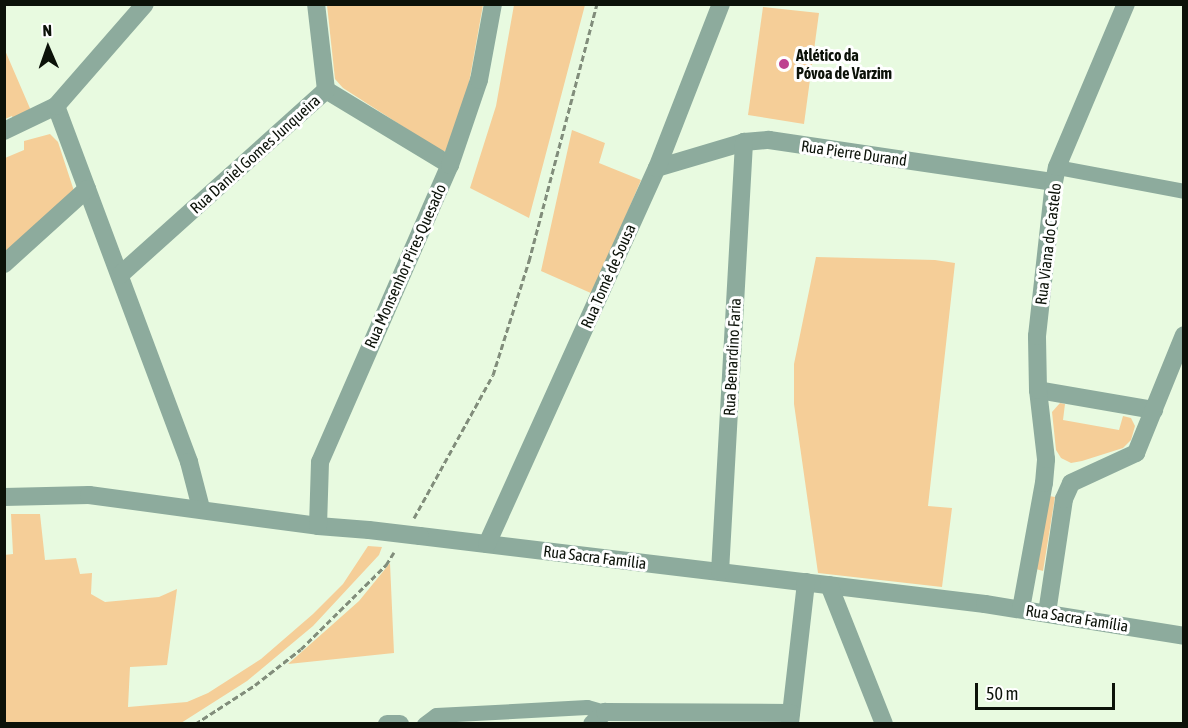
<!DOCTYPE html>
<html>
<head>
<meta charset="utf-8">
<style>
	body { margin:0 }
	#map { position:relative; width:1188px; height:728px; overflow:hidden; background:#e8fae0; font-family:"Asap Condensed",sans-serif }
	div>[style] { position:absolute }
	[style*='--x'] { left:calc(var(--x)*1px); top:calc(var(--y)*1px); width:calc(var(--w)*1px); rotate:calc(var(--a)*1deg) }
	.green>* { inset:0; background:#f5ce98 }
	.path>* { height:3px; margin-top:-1.5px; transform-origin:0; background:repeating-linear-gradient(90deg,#818d7b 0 6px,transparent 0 9px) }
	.pedestrian>* { height:15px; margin:-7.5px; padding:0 7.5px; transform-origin:7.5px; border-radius:7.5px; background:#8dab9d }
	.minor>* { height:18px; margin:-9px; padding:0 9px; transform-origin:9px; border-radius:9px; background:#8dab9d }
	.minor-bridge>* { height:18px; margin:-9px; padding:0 9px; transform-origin:9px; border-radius:9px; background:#8dab9d }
	.dots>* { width:16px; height:16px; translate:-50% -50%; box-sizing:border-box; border:3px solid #fff; border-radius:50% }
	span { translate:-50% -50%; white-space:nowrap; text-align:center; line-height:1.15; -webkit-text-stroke:6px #fff; paint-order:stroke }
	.poi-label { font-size:16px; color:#0c1209; font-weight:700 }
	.left { translate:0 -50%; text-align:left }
	.street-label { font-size:16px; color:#0c1209 }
	.frame { position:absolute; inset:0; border:6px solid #0c1209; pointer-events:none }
	.north { position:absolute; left:18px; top:18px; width:60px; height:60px; -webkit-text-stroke:4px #fff; paint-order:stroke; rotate:358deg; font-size:16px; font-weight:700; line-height:24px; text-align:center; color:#0c1209 }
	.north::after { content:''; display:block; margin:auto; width:21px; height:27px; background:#0c1209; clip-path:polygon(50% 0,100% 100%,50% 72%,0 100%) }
	.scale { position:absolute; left:975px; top:683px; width:140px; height:27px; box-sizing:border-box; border:3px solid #0c1209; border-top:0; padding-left:8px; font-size:18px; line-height:21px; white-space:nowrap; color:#0c1209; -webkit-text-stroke:4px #fff; paint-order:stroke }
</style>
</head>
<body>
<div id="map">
	<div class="green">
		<i style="clip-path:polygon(327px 5px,483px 5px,467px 94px,448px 151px,441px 151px,343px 88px,335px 79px)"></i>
		<i style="clip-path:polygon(514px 5px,585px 5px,529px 218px,470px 188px,496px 106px)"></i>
		<i style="clip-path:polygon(763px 7px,819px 13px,804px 124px,748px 115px)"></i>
		<i style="clip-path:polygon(4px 48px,32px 113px,14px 122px,12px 116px,5px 119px)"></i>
		<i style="clip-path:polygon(572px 130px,605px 143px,599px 163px,641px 180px,593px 294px,541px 271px)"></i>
		<i style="clip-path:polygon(50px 134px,58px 142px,74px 191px,5px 254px,5px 158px,24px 150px,24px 141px)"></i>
		<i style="clip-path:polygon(816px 257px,935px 260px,955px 263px,928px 506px,952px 508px,942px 587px,818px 573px,794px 404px,794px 364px)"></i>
		<i style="clip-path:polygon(1060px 403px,1065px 404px,1063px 420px,1119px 430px,1123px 416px,1131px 418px,1135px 426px,1131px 440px,1123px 448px,1082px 461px,1071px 463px,1061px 458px,1056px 450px,1052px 412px)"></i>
		<i style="clip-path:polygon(1049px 496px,1055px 497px,1043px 571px,1036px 569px)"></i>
		<i style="clip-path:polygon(11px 514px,40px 514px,45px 560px,76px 558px,80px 574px,92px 573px,91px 594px,105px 602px,159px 597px,177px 589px,167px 665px,130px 667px,128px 707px,187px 702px,208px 693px,261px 659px,313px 614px,343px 584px,368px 546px,382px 547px,379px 555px,313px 626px,247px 681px,181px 723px,5px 723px,4px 555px,13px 554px)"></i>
		<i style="clip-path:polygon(390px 563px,394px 653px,288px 664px,359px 601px)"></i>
	</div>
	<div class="path">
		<i style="--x:414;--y:518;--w:163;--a:-61.1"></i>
		<i style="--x:493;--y:375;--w:120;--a:-72.5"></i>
		<i style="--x:529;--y:261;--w:266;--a:-75.2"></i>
		<i style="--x:195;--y:724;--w:72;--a:-33"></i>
		<i style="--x:255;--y:685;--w:58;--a:-38"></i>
		<i style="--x:301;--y:649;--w:120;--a:-44.7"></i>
		<i style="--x:386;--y:565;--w:15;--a:-58"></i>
	</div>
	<div class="pedestrian">
		<i style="--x:1057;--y:167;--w:129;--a:10.7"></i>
		<i style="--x:424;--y:724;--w:15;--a:-37"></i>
		<i style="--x:436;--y:715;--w:151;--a:-3"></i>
		<i style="--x:587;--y:707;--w:19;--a:16"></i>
	</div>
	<div class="minor">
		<i style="--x:326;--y:90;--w:145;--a:31.2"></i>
		<i style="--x:56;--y:106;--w:380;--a:69.5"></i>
		<i style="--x:189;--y:462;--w:48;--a:75.4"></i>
		<i style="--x:4;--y:131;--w:58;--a:-25.7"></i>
		<i style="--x:56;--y:106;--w:135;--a:-48.9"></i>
		<i style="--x:657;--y:168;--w:91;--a:-16.6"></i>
		<i style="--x:744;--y:142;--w:25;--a:-5"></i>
		<i style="--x:769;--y:140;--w:288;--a:8.4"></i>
		<i style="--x:4;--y:264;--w:112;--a:-42.1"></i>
		<i style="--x:120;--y:275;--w:277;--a:-41.9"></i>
		<i style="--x:326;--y:90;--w:87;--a:-96.6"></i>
		<i style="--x:1038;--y:390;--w:118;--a:9.8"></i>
		<i style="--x:4;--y:497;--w:85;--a:-1.3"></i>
		<i style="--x:89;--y:495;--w:231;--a:7.7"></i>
		<i style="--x:318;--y:526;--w:51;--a:4.5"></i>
		<i style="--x:318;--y:526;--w:64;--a:-88.2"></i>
		<i style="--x:320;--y:462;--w:324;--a:-66.4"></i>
		<i style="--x:450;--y:165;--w:90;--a:-71.2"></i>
		<i style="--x:479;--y:80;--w:77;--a:-79.6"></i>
		<i style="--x:420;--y:536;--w:569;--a:6.86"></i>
		<i style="--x:985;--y:604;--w:202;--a:9.1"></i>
		<i style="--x:487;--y:544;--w:413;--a:-65.7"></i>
		<i style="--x:657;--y:168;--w:176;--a:-68.7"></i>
		<i style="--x:720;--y:572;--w:431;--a:-86.8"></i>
		<i style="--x:829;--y:585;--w:149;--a:68.4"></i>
		<i style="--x:1021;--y:609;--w:128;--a:-79.7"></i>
		<i style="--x:1044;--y:483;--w:24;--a:-85"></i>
		<i style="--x:1046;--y:459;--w:69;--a:-96.6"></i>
		<i style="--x:1038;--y:390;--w:54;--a:-91.1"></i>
		<i style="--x:1037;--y:336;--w:155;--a:-83.7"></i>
		<i style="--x:1054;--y:182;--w:15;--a:-79"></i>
		<i style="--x:1057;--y:167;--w:177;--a:-67.1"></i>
		<i style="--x:1047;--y:613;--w:115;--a:-81.5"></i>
		<i style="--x:1064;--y:499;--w:17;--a:-66"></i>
		<i style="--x:1071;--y:483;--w:72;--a:-24.8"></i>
		<i style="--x:1136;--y:453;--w:127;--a:-67.9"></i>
		<i style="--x:790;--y:723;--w:142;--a:-83.5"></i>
		<i style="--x:387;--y:724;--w:13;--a:0"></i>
		<i style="--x:592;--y:724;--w:18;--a:-43"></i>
		<i style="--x:605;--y:712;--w:186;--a:0.3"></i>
	</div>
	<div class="minor-bridge">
		<i style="--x:369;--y:530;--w:51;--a:6.7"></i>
	</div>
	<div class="dots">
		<i style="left:784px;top:64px;background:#be4190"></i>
	</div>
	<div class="poi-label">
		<span class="left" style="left:796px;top:64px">Atlético da<br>Póvoa de Varzim</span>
	</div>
	<div class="street-label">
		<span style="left:854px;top:153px;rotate:8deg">Rua Pierre Durand</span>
		<span style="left:255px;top:154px;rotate:-42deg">Rua Daniel Gomes Junqueira</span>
		<span style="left:1048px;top:244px;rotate:-83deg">Rua Viana do Castelo</span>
		<span style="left:405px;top:266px;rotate:-66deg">Rua Monsenhor Pires Quesado</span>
		<span style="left:608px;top:276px;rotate:-66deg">Rua Tomé de Sousa</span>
		<span style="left:732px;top:357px;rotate:-87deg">Rua Benardino Faria</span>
		<span style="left:595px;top:557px;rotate:7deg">Rua Sacra Família</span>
		<span style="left:1077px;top:618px;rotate:9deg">Rua Sacra Família</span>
	</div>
	<div class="frame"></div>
	<div class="north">N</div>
	<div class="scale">50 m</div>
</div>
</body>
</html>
